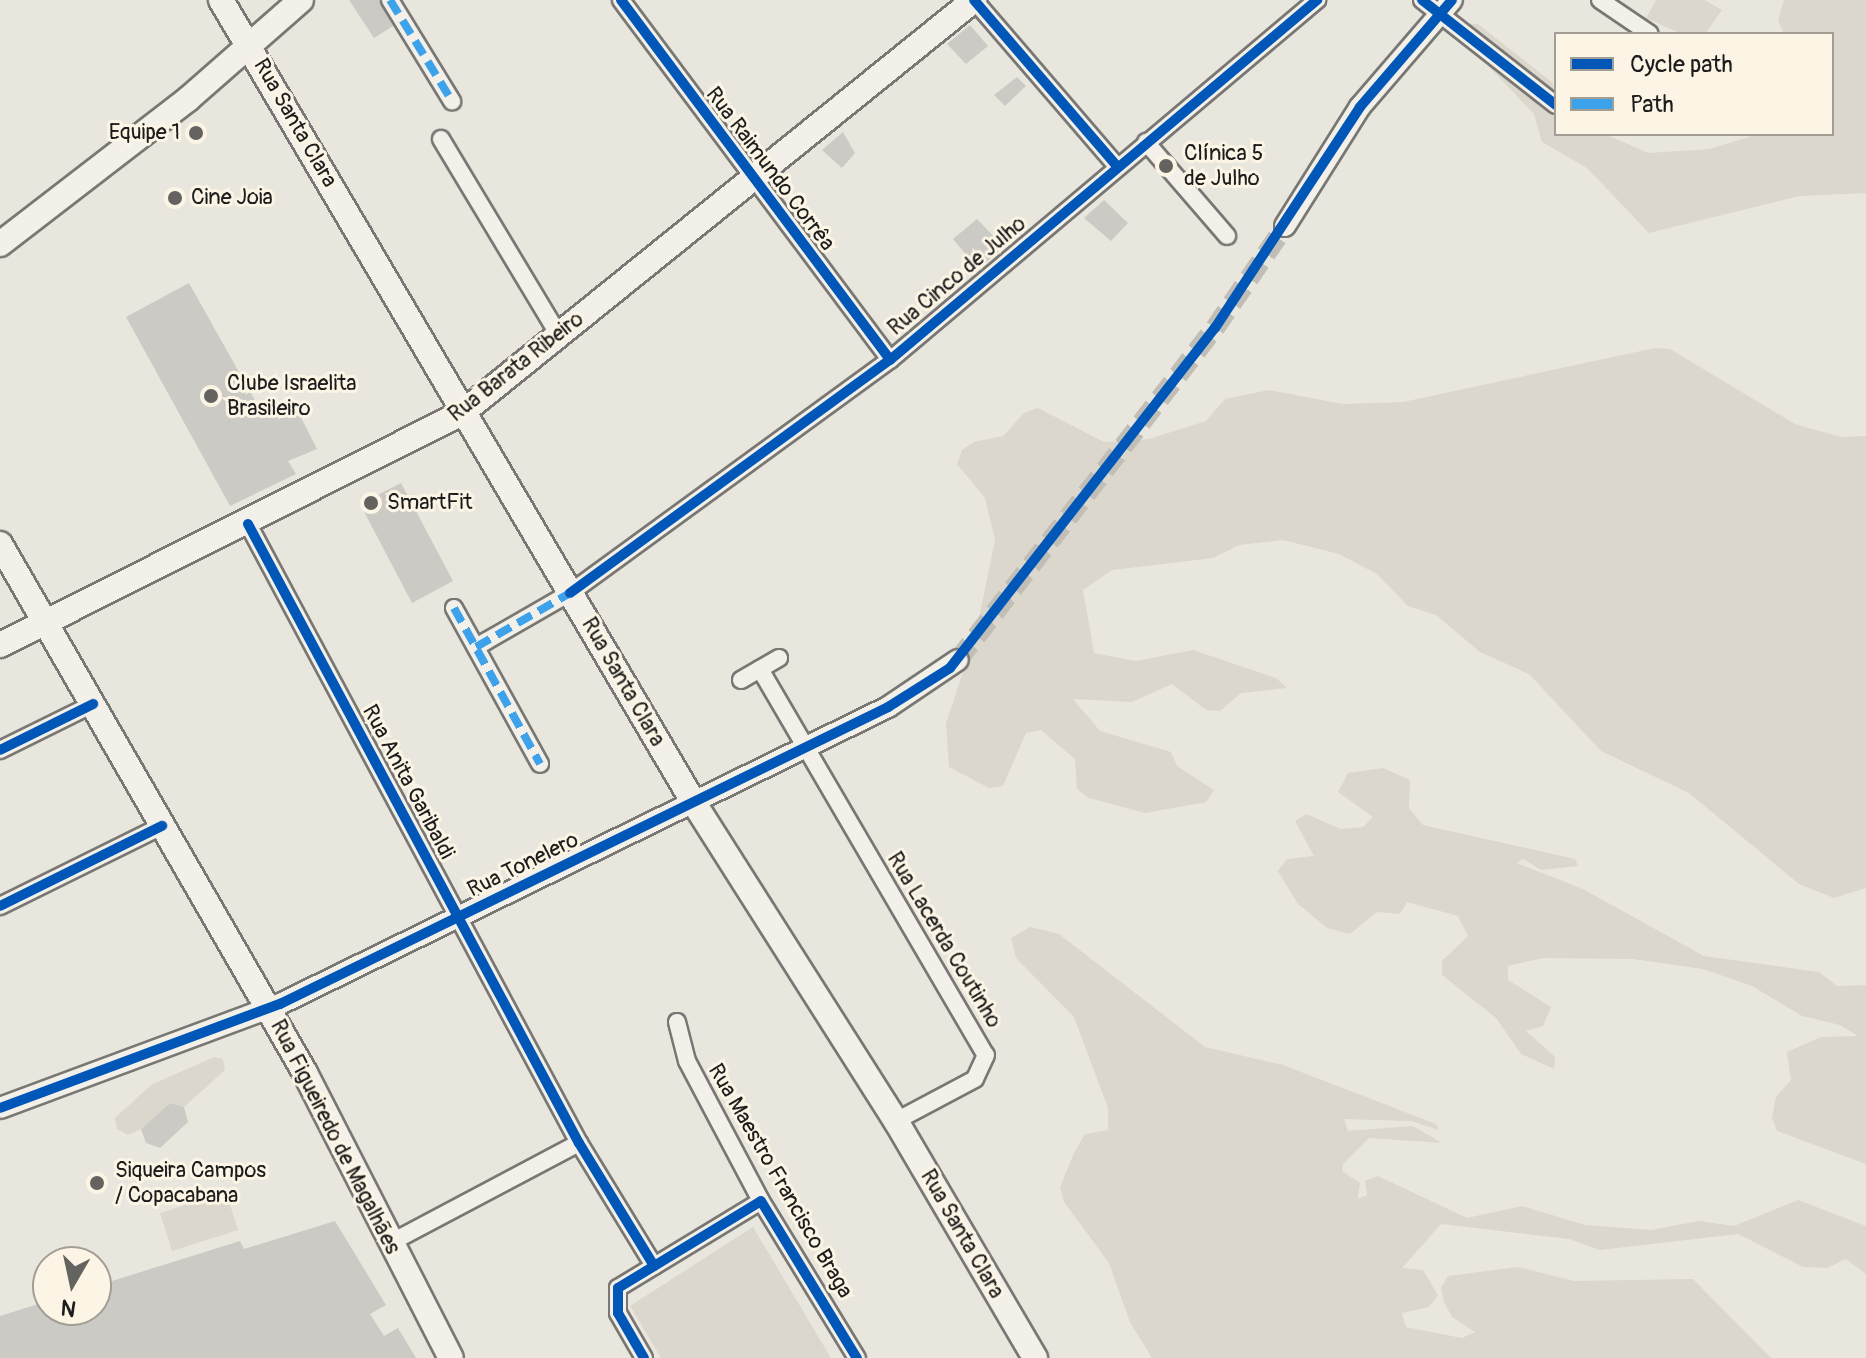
<!DOCTYPE html>
<html>
<head>
<meta charset="utf-8">
<style>
	body { margin:0 }
	#map { position:relative; width:1866px; height:1358px; overflow:hidden; background:#e9e6de; font-family:Pangolin,sans-serif }
	div>[style] { position:absolute }
	[style*='--x'] { left:calc(var(--x)*1px); top:calc(var(--y)*1px); width:calc(var(--w)*1px); rotate:calc(var(--a)*1deg) }
	.built>* { inset:0; background:#dbd7cd }
	.green>* { inset:0; background:#dbd7cc }
	.building>* { inset:0; background:#cccac4 }
	.tertiary-tunnel>* { height:20px; margin-top:-10px; transform-origin:0; background:repeating-linear-gradient(90deg,#c0beb7 0 20px,transparent 0 30px) }
	.roads { filter:drop-shadow(2px 0 #787773) drop-shadow(-2px 0 #787773) drop-shadow(0 2px #787773) drop-shadow(0 -2px #787773) }
	.minor>* { height:16px; margin:-8px; padding:0 8px; transform-origin:8px; border-radius:8px; background:#f3f0ea }
	.tertiary>* { height:20px; margin:-10px; padding:0 10px; transform-origin:10px; border-radius:10px; background:#f3f0ea }
	.secondary>* { height:24px; margin:-12px; padding:0 12px; transform-origin:12px; border-radius:12px; background:#f3f0ea }
	.quiet>* { height:8px; margin-top:-4px; transform-origin:0; background:repeating-linear-gradient(90deg,#3da2ea 0 16px,transparent 0 24px) }
	.cycleway>* { height:10px; margin:-5px; padding:0 5px; transform-origin:5px; border-radius:5px; background:#0057b8 }
	.dots>* { width:22px; height:22px; translate:-50% -50%; box-sizing:border-box; border:4px solid #fcf5e5; border-radius:50% }
	span { translate:-50% -50%; white-space:nowrap; text-align:center; line-height:1.15; -webkit-text-stroke:6px #fcf5e5; paint-order:stroke }
	.street-label { font-size:22px; color:#1c1c1c }
	.poi-label { font-size:22px; color:#1c1c1c }
	.right { translate:-100% -50%; text-align:right }
	.left { translate:0 -50%; text-align:left }
	.legend { position:absolute; left:1554px; top:32px; width:280px; height:104px; box-sizing:border-box; background:#fcf5e5; border:2px solid #a29e95; margin:0; padding:10px 14px; list-style:none; font-size:24px; color:#1c1c1c }
	.legend li { display:flex; align-items:center; gap:16px; height:40px }
	.legend b { width:40px; border:2px solid #a29e95 }
	.north { position:absolute; left:32px; top:1246px; width:80px; height:80px; box-sizing:border-box; background:#fcf5e5; border:2px solid #a29e95; border-radius:50%; rotate:189deg; font-size:22px; font-weight:700; line-height:32px; text-align:center; color:#1c1c1c }
	.north::after { content:''; display:block; margin:auto; width:28px; height:36px; background:#646360; clip-path:polygon(50% 0,100% 100%,50% 72%,0 100%) }
</style>
</head>
<body>
<div id="map">
	<div class="built">
		<i style="clip-path:polygon(1656px 0,1705px 0,1722px 10px,1705px 34px,1682px 34px,1646px 18px)"></i>
	</div>
	<div class="green">
		<i style="clip-path:polygon(1784px 0,1866px 0,1866px 193px,1799px 196px,1649px 233px,1587px 168px,1542px 142px,1534px 114px,1473px 50px,1464px 23px,1478px 24px,1553px 83px,1556px 134px,1605px 134px,1648px 153px,1710px 149px,1758px 134px,1832px 134px,1832px 34px,1784px 34px,1778px 20px)"></i>
		<i style="clip-path:polygon(1655px 348px,1670px 349px,1795px 424px,1841px 437px,1866px 436px,1866px 888px,1834px 898px,1799px 884px,1689px 793px,1601px 751px,1529px 674px,1480px 652px,1436px 615px,1408px 606px,1377px 574px,1339px 554px,1283px 540px,1239px 545px,1213px 558px,1112px 570px,1083px 590px,1094px 653px,1136px 661px,1193px 650px,1276px 678px,1287px 688px,1241px 693px,1220px 711px,1206px 710px,1172px 684px,1132px 702px,1073px 699px,1100px 731px,1171px 752px,1177px 766px,1214px 790px,1206px 802px,1145px 813px,1089px 798px,1077px 789px,1075px 759px,1041px 730px,1026px 733px,1003px 786px,989px 788px,949px 767px,946px 724px,977px 628px,995px 540px,985px 498px,957px 464px,962px 450px,974px 442px,1003px 436px,1024px 413px,1038px 408px,1104px 442px,1149px 439px,1206px 421px,1225px 399px,1269px 390px,1343px 404px,1403px 402px)"></i>
		<i style="clip-path:polygon(1383px 768px,1410px 780px,1409px 808px,1423px 825px,1575px 859px,1578px 866px,1541px 870px,1523px 859px,1517px 863px,1583px 889px,1704px 956px,1819px 972px,1837px 986px,1866px 985px,1866px 1164px,1777px 1131px,1772px 1118px,1776px 1097px,1791px 1080px,1787px 1052px,1821px 1037px,1858px 1036px,1840px 1025px,1802px 1016px,1752px 986px,1703px 969px,1633px 959px,1543px 958px,1508px 966px,1508px 980px,1551px 1007px,1543px 1026px,1526px 1031px,1555px 1057px,1554px 1069px,1521px 1054px,1496px 1018px,1442px 975px,1442px 961px,1468px 936px,1458px 916px,1407px 902px,1400px 914px,1377px 912px,1350px 934px,1327px 928px,1298px 904px,1278px 871px,1287px 859px,1314px 856px,1295px 821px,1306px 814px,1341px 829px,1363px 827px,1373px 817px,1338px 792px,1348px 773px)"></i>
		<i style="clip-path:polygon(1030px 927px,1059px 934px,1205px 1047px,1283px 1065px,1436px 1124px,1439px 1130px,1411px 1121px,1344px 1119px,1348px 1131px,1413px 1126px,1442px 1143px,1369px 1138px,1343px 1164px,1342px 1171px,1360px 1183px,1358px 1199px,1367px 1195px,1365px 1181px,1378px 1176px,1467px 1218px,1522px 1206px,1585px 1225px,1651px 1230px,1699px 1221px,1734px 1226px,1798px 1200px,1866px 1226px,1866px 1274px,1846px 1259px,1827px 1268px,1803px 1267px,1738px 1234px,1600px 1250px,1569px 1239px,1441px 1224px,1402px 1268px,1423px 1270px,1438px 1295px,1429px 1307px,1402px 1313px,1406px 1327px,1462px 1338px,1475px 1332px,1452px 1317px,1444px 1302px,1441px 1288px,1448px 1276px,1518px 1267px,1574px 1281px,1693px 1279px,1771px 1358px,1152px 1358px,1130px 1322px,1109px 1263px,1064px 1202px,1060px 1187px,1074px 1153px,1085px 1134px,1108px 1130px,1108px 1108px,1074px 1017px,1016px 958px,1011px 938px)"></i>
		<i style="clip-path:polygon(214px 1057px,223px 1059px,225px 1070px,184px 1107px,170px 1103px,141px 1129px,128px 1135px,117px 1129px,115px 1118px,151px 1085px)"></i>
		<i style="clip-path:polygon(226px 1192px,238px 1230px,172px 1251px,160px 1213px)"></i>
		<i style="clip-path:polygon(753px 1227px,831px 1358px,661px 1358px,630px 1306px)"></i>
	</div>
	<div class="building">
		<i style="clip-path:polygon(349px 0,379px 0,393px 26px,374px 38px)"></i>
		<i style="clip-path:polygon(970px 25px,988px 46px,966px 64px,947px 44px)"></i>
		<i style="clip-path:polygon(1017px 77px,1026px 86px,1005px 106px,994px 95px)"></i>
		<i style="clip-path:polygon(843px 132px,855px 153px,842px 168px,822px 150px)"></i>
		<i style="clip-path:polygon(1104px 200px,1128px 223px,1111px 241px,1084px 218px)"></i>
		<i style="clip-path:polygon(977px 219px,1004px 247px,978px 269px,953px 239px)"></i>
		<i style="clip-path:polygon(189px 283px,263px 415px,291px 398px,317px 449px,288px 461px,296px 474px,230px 506px,126px 317px)"></i>
		<i style="clip-path:polygon(401px 483px,453px 581px,412px 603px,360px 504px)"></i>
		<i style="clip-path:polygon(170px 1103px,184px 1107px,188px 1122px,160px 1148px,146px 1143px,141px 1129px)"></i>
		<i style="clip-path:polygon(335px 1221px,386px 1305px,370px 1314px,384px 1336px,398px 1328px,416px 1358px,0 1358px,0 1316px,48px 1301px,48px 1310px,96px 1310px,96px 1286px,240px 1241px,244px 1249px)"></i>
	</div>
	<div class="tertiary-tunnel">
		<i style="--x:958;--y:660;--w:420;--a:-52.3"></i>
		<i style="--x:1215;--y:328;--w:124;--a:-55.5"></i>
	</div>
	<div class="roads">
		<div class="minor">
			<i style="--x:390;--y:0;--w:119;--a:58.5"></i>
			<i style="--x:621;--y:0;--w:449;--a:53.2"></i>
			<i style="--x:974;--y:0;--w:219;--a:49.3"></i>
			<i style="--x:1422;--y:0;--w:170;--a:38.1"></i>
			<i style="--x:1600;--y:0;--w:60;--a:34.2"></i>
			<i style="--x:441;--y:139;--w:229;--a:59"></i>
			<i style="--x:1146;--y:142;--w:124;--a:49.2"></i>
			<i style="--x:248;--y:524;--w:702;--a:61.87"></i>
			<i style="--x:579;--y:1143;--w:144;--a:58.6"></i>
			<i style="--x:454;--y:608;--w:178;--a:61.1"></i>
			<i style="--x:476;--y:647;--w:108;--a:-29.9"></i>
			<i style="--x:570;--y:593;--w:396;--a:-36.1"></i>
			<i style="--x:890;--y:360;--w:559;--a:-40.13"></i>
			<i style="--x:760;--y:669;--w:447;--a:59.7"></i>
			<i style="--x:986;--y:1055;--w:26;--a:115"></i>
			<i style="--x:975;--y:1079;--w:89;--a:152"></i>
			<i style="--x:741;--y:680;--w:44;--a:-30.1"></i>
			<i style="--x:0;--y:750;--w:104;--a:-26.3"></i>
			<i style="--x:0;--y:906;--w:181;--a:-26.3"></i>
			<i style="--x:677;--y:1022;--w:40;--a:75.6"></i>
			<i style="--x:687;--y:1061;--w:158;--a:62.1"></i>
			<i style="--x:761;--y:1201;--w:184;--a:58.6"></i>
			<i style="--x:390;--y:1243;--w:214;--a:-27.9"></i>
			<i style="--x:644;--y:1358;--w:52;--a:-120"></i>
			<i style="--x:618;--y:1313;--w:25;--a:-90"></i>
			<i style="--x:618;--y:1288;--w:167;--a:-31.3"></i>
		</div>
		<div class="tertiary">
			<i style="--x:1285;--y:226;--w:141;--a:-57.8"></i>
			<i style="--x:1360;--y:107;--w:141;--a:-49.3"></i>
			<i style="--x:0;--y:1108;--w:299;--a:-20.4"></i>
			<i style="--x:280;--y:1004;--w:677;--a:-26.03"></i>
			<i style="--x:888;--y:707;--w:84;--a:-33.9"></i>
		</div>
		<div class="secondary">
			<i style="--x:221;--y:0;--w:932;--a:59.5"></i>
			<i style="--x:694;--y:803;--w:377;--a:57.6"></i>
			<i style="--x:896;--y:1121;--w:275;--a:59.6"></i>
			<i style="--x:0;--y:244;--w:237;--a:-37.6"></i>
			<i style="--x:188;--y:99;--w:150;--a:-41.2"></i>
			<i style="--x:0;--y:544;--w:611;--a:60.03"></i>
			<i style="--x:305;--y:1073;--w:320;--a:62.9"></i>
			<i style="--x:0;--y:645;--w:517;--a:-26.66"></i>
			<i style="--x:462;--y:413;--w:658;--a:-38.89"></i>
		</div>
	</div>
	<div class="quiet">
		<i style="--x:390;--y:0;--w:119;--a:58.5"></i>
		<i style="--x:454;--y:608;--w:178;--a:61.1"></i>
		<i style="--x:476;--y:647;--w:108;--a:-29.9"></i>
	</div>
	<div class="cycleway">
		<i style="--x:621;--y:0;--w:449;--a:53.2"></i>
		<i style="--x:974;--y:0;--w:219;--a:49.3"></i>
		<i style="--x:1422;--y:0;--w:170;--a:38.1"></i>
		<i style="--x:248;--y:524;--w:702;--a:61.87"></i>
		<i style="--x:579;--y:1143;--w:144;--a:58.6"></i>
		<i style="--x:570;--y:593;--w:396;--a:-36.1"></i>
		<i style="--x:890;--y:360;--w:559;--a:-40.13"></i>
		<i style="--x:0;--y:750;--w:104;--a:-26.3"></i>
		<i style="--x:0;--y:906;--w:181;--a:-26.3"></i>
		<i style="--x:0;--y:1108;--w:299;--a:-20.4"></i>
		<i style="--x:280;--y:1004;--w:677;--a:-26.03"></i>
		<i style="--x:888;--y:707;--w:73;--a:-32.2"></i>
		<i style="--x:950;--y:668;--w:431;--a:-52.1"></i>
		<i style="--x:1215;--y:328;--w:264;--a:-56.7"></i>
		<i style="--x:1360;--y:107;--w:141;--a:-49.3"></i>
		<i style="--x:644;--y:1358;--w:52;--a:-120"></i>
		<i style="--x:618;--y:1313;--w:25;--a:-90"></i>
		<i style="--x:618;--y:1288;--w:167;--a:-31.3"></i>
		<i style="--x:761;--y:1201;--w:184;--a:58.6"></i>
	</div>
	<div class="dots">
		<i style="left:196px;top:133px;background:#646360"></i>
		<i style="left:1166px;top:166px;background:#646360"></i>
		<i style="left:175px;top:198px;background:#646360"></i>
		<i style="left:211px;top:396px;background:#646360"></i>
		<i style="left:371px;top:503px;background:#646360"></i>
		<i style="left:97px;top:1183px;background:#646360"></i>
	</div>
	<div class="street-label">
		<span style="left:295px;top:123px;rotate:60deg">Rua Santa Clara</span>
		<span style="left:770px;top:169px;rotate:53deg">Rua Raimundo Corrêa</span>
		<span style="left:957px;top:276px;rotate:-40deg">Rua Cinco de Julho</span>
		<span style="left:516px;top:367px;rotate:-38deg">Rua Barata Ribeiro</span>
		<span style="left:623px;top:682px;rotate:60deg">Rua Santa Clara</span>
		<span style="left:408px;top:782px;rotate:62deg">Rua Anita Garibaldi</span>
		<span style="left:523px;top:865px;rotate:-26deg">Rua Tonelero</span>
		<span style="left:944px;top:940px;rotate:59deg">Rua Lacerda Coutinho</span>
		<span style="left:335px;top:1137px;rotate:63deg">Rua Figueiredo de Magalhães</span>
		<span style="left:780px;top:1181px;rotate:60deg">Rua Maestro Francisco Braga</span>
		<span style="left:962px;top:1234px;rotate:60deg">Rua Santa Clara</span>
	</div>
	<div class="poi-label">
		<span class="right" style="left:180px;top:133px">Equipe 1</span>
		<span class="left" style="left:1184px;top:166px">Clínica 5<br>de Julho</span>
		<span class="left" style="left:191px;top:198px">Cine Joia</span>
		<span class="left" style="left:227px;top:396px">Clube Israelita<br>Brasileiro</span>
		<span class="left" style="left:387px;top:503px">SmartFit</span>
		<span class="left" style="left:115px;top:1183px">Siqueira Campos<br>/ Copacabana</span>
	</div>
	<ul class="legend">
	<li><b style="height:10px;background:#0057b8"></b>Cycle path</li>
	<li><b style="height:10px;background:#3da2ea"></b>Path</li>
	</ul>
	<div class="north">N</div>
</div>
</body>
</html>
